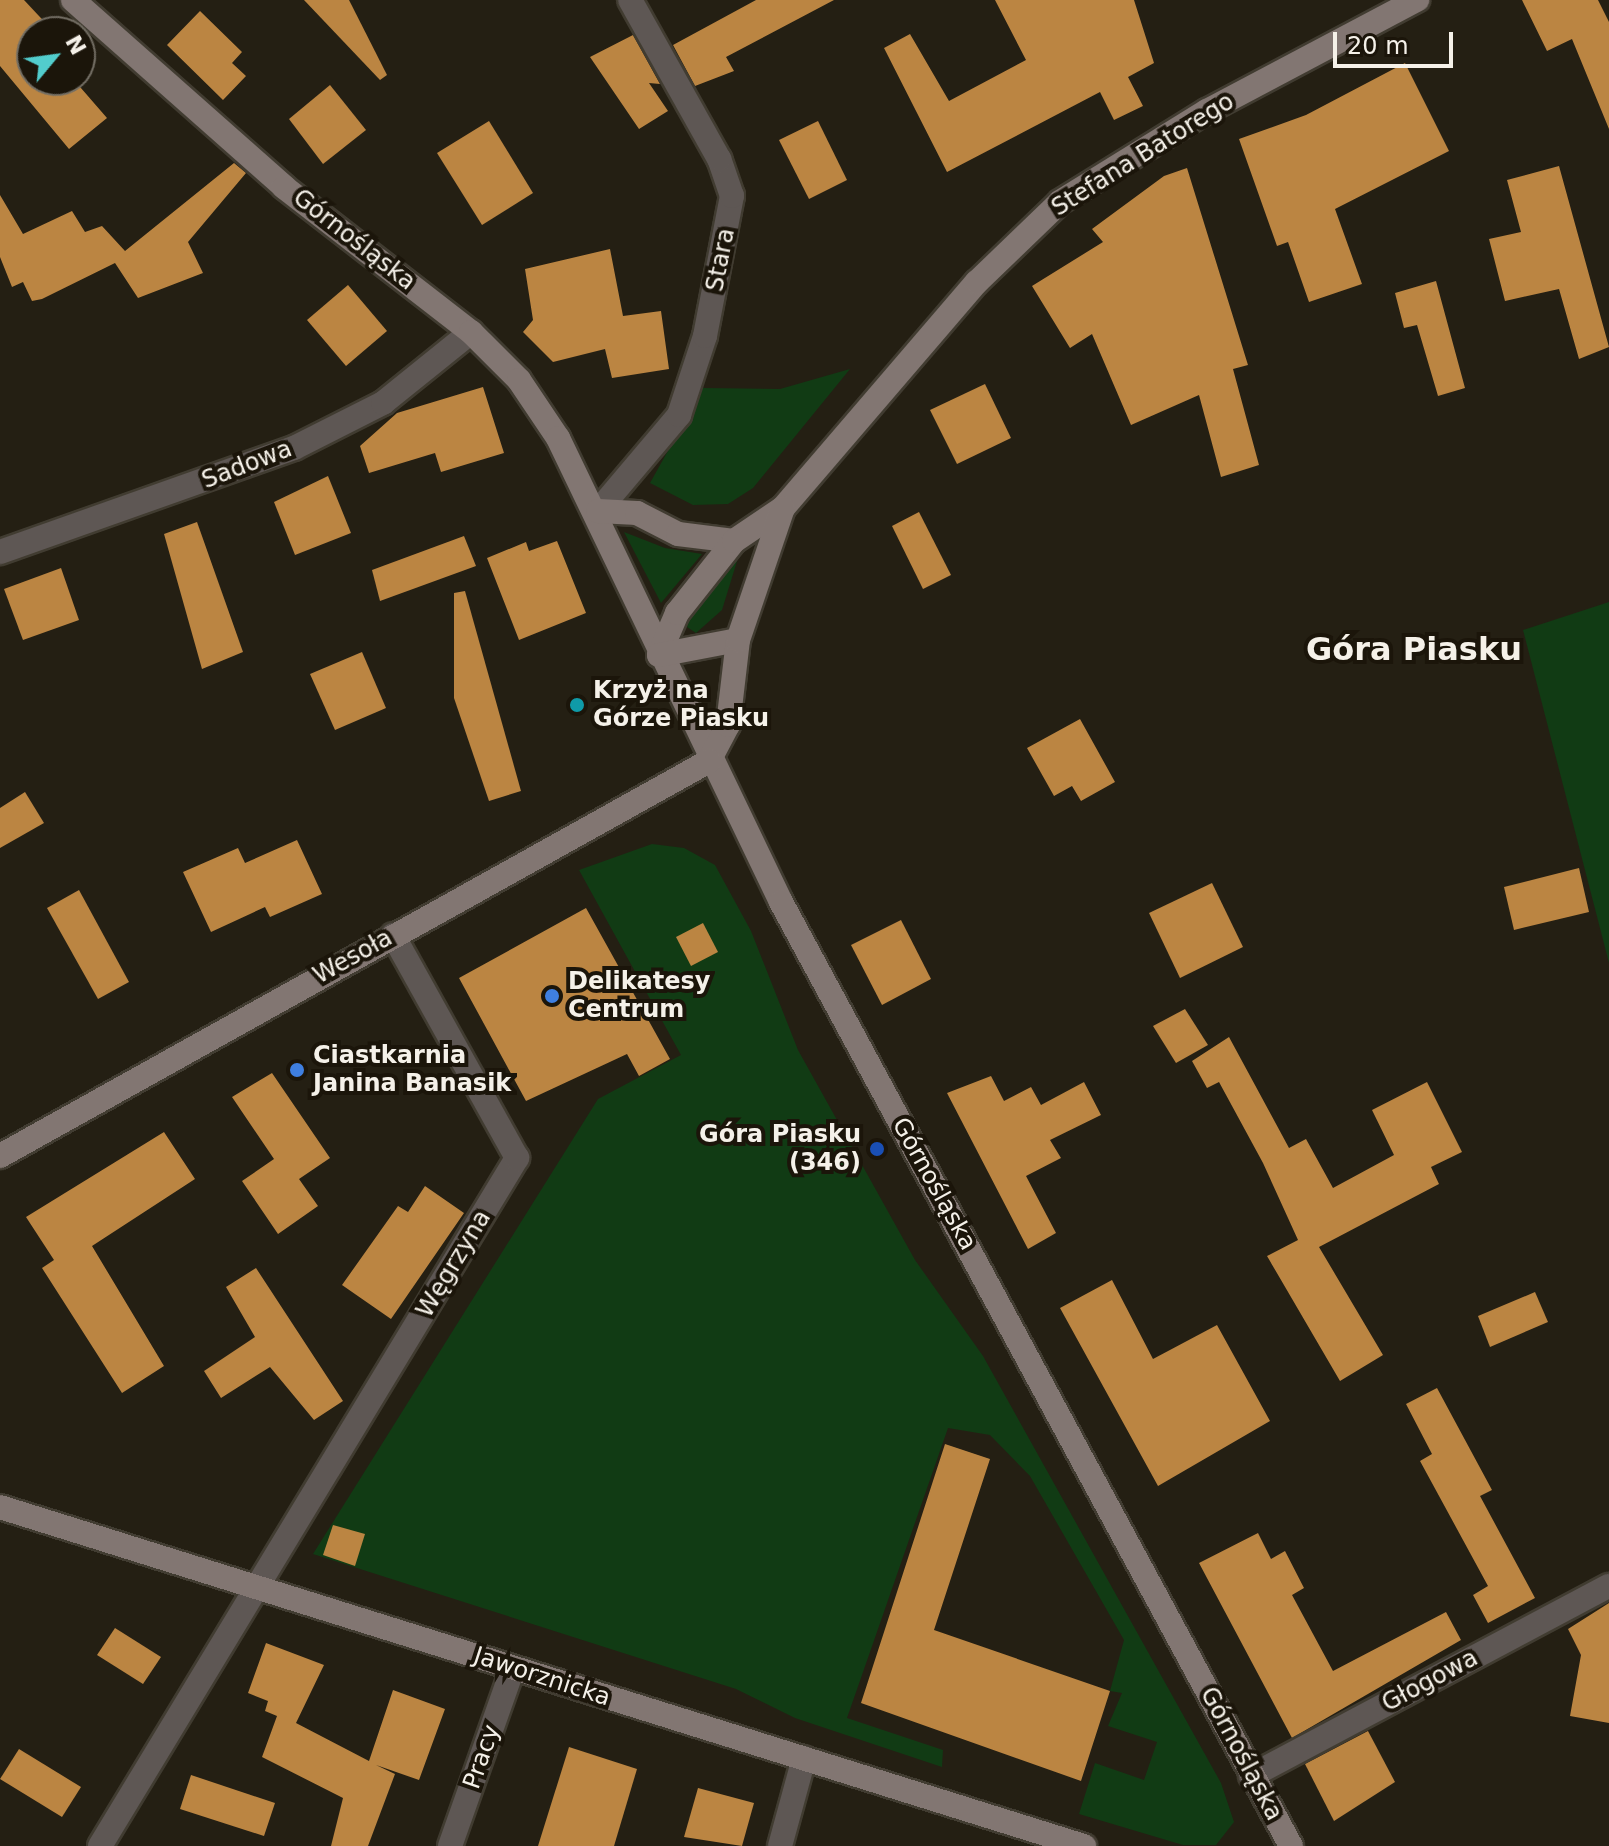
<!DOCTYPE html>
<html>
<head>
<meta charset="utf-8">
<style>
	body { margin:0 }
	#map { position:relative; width:1609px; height:1846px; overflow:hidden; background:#241f13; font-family:"DejaVu Sans",sans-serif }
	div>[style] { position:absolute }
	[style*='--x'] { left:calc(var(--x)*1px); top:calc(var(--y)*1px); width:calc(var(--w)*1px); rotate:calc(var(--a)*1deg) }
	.green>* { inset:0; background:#113b14 }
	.building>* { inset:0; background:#bb8542 }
	.roads { filter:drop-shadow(2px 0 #413c31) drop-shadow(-2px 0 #413c31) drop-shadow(0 2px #413c31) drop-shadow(0 -2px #413c31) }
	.street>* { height:24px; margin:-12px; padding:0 12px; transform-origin:12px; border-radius:12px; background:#5e5754 }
	.secondary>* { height:24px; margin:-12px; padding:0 12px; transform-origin:12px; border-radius:12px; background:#827672 }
	.dots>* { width:22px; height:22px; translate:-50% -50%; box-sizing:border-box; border:4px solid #1b150a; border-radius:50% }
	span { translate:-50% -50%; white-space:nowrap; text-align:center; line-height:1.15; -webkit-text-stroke:8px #1b150a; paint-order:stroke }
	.street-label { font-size:24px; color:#f5f1e9 }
	.poi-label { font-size:24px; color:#f5f1e9; font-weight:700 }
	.left { translate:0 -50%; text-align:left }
	.right { translate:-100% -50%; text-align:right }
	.district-label { font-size:32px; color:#f5f1e9; font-weight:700 }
	.north { position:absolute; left:16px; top:16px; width:80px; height:80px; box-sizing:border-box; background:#1b150a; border:2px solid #726d63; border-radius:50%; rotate:61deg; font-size:22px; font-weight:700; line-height:32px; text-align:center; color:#f5f1e9 }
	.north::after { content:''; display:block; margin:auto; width:28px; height:36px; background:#52cdcd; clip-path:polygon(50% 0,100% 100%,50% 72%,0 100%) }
	.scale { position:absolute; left:1333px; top:32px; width:120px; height:36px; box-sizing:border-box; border:4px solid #f5f1e9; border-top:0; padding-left:10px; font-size:24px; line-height:28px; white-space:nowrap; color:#f5f1e9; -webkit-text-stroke:6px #1b150a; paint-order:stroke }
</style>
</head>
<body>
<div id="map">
	<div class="green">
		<i style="clip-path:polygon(850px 369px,753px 488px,728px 504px,693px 505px,650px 483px,703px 388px,780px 389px)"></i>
		<i style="clip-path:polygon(624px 532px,665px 548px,702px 554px,661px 603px)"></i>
		<i style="clip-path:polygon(738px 558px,722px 610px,696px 633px,687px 627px,691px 611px)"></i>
		<i style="clip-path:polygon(1609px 602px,1609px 963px,1523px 630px)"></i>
		<i style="clip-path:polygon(652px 844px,684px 848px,715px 865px,751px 931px,798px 1050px,915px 1260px,983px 1356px,1221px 1783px,1234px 1822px,1216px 1845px,1183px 1845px,1079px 1814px,1095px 1763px,1144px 1780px,1157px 1742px,1108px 1726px,1122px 1693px,1110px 1691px,1124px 1640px,1030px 1476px,990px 1435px,948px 1428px,847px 1718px,943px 1750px,942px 1767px,795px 1718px,736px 1689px,313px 1554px,598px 1099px,681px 1055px,579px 870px)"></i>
	</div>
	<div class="building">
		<i style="clip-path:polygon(0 0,24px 0,54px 32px,32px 32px,32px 80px,74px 80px,107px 118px,69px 149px,0 66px)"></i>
		<i style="clip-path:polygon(304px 0,349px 0,387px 75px,380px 80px)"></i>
		<i style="clip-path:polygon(756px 0,834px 0,726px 57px,734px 71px,695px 86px,673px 45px)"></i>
		<i style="clip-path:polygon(995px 0,1134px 0,1154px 63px,1128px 77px,1143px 106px,1114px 120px,1100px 92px,947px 172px,884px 48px,910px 34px,949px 101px,1026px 60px)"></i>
		<i style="clip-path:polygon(1522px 0,1598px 0,1609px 22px,1609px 129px,1572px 39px,1547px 51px)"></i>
		<i style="clip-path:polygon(200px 11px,242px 52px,232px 63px,246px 76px,223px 100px,167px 45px)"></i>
		<i style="clip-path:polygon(633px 35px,660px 84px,649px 83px,668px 111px,639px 129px,590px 57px)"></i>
		<i style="clip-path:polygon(1405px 63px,1449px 151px,1335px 209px,1362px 284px,1309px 302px,1288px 242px,1277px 246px,1239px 139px,1306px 115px)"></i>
		<i style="clip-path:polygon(330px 85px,366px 130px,323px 164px,289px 119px)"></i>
		<i style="clip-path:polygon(489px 121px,533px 193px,482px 225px,437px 153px)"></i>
		<i style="clip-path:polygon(818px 121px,847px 180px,809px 199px,779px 140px)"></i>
		<i style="clip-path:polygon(234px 163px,246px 173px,188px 242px,203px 273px,138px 298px,115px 263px,42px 299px,32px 301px,23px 282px,12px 287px,0 257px,0 195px,23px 234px,72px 211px,85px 232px,102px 226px,125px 251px)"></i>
		<i style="clip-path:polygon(1559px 166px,1609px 347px,1579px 359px,1559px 289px,1505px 301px,1489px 239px,1521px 232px,1507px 180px)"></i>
		<i style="clip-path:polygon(1187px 168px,1248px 365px,1233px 369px,1259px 465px,1221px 477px,1199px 395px,1131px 425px,1092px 334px,1070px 348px,1032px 286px,1103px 242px,1092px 229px,1164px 176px)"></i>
		<i style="clip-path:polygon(610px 249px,623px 316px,661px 311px,669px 369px,612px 378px,605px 349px,553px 362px,523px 332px,533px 320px,525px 269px)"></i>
		<i style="clip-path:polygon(1436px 281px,1465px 388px,1438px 396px,1417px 325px,1404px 328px,1395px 293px)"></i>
		<i style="clip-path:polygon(348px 285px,387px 331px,346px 366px,307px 320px)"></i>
		<i style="clip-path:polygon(985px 384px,1011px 438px,957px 464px,930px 410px)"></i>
		<i style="clip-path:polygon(483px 387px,504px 453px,441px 472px,435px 453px,369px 473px,360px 446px,397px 413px)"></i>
		<i style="clip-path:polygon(328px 476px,351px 533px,295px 555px,274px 502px)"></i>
		<i style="clip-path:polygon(919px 512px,951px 575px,923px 589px,892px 526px)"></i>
		<i style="clip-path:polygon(197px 522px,243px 652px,202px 669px,164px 534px)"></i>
		<i style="clip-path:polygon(464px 536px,476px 566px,380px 601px,372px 570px)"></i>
		<i style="clip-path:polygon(557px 541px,586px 613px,519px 640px,487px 558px,526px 542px,529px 551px)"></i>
		<i style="clip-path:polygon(61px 568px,79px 620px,23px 640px,4px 589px)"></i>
		<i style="clip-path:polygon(465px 591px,521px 791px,489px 801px,454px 698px,454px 593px)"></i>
		<i style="clip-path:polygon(362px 652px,386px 708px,335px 730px,310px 674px)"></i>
		<i style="clip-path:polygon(1080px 719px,1115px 782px,1081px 801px,1072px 786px,1054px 796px,1027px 748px)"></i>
		<i style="clip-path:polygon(25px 792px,44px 823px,0 848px,0 808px)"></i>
		<i style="clip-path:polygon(297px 840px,322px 894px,270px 917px,265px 907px,211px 932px,183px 872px,238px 848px,245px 863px)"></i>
		<i style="clip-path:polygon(1579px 868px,1589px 912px,1514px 930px,1504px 887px)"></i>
		<i style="clip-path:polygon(1212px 883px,1243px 947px,1180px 978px,1149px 913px)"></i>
		<i style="clip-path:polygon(79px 890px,129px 982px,98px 999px,47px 908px)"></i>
		<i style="clip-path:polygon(586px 908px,670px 1059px,639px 1076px,627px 1054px,526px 1101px,459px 978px)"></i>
		<i style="clip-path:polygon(901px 920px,931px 979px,882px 1005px,851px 945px)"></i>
		<i style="clip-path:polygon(703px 923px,718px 952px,691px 966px,676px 937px)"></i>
		<i style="clip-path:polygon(1185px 1009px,1208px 1045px,1176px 1063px,1153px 1026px)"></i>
		<i style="clip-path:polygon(1229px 1037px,1289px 1148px,1306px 1139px,1333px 1188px,1394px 1155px,1372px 1110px,1427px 1082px,1462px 1152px,1431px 1167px,1439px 1184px,1319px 1247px,1383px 1355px,1340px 1381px,1267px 1256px,1298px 1240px,1263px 1163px,1219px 1082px,1207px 1088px,1192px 1061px)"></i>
		<i style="clip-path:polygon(272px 1073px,330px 1158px,299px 1179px,318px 1206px,278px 1234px,242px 1181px,274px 1159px,232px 1097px)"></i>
		<i style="clip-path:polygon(991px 1076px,1004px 1101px,1031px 1087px,1041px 1105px,1084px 1082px,1101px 1115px,1050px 1140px,1061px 1158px,1026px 1176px,1056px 1233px,1028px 1249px,947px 1093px)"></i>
		<i style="clip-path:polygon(164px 1132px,195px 1179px,92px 1246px,164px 1366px,122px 1393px,42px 1268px,54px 1260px,26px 1217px)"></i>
		<i style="clip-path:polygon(425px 1186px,464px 1213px,391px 1319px,342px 1285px,398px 1206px,408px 1212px)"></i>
		<i style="clip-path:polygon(256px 1268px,343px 1401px,314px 1420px,270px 1367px,221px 1398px,204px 1371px,255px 1337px,226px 1287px)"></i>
		<i style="clip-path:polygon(1112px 1280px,1153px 1359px,1217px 1325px,1270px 1421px,1158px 1486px,1060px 1308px)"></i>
		<i style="clip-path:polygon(1535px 1292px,1548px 1322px,1490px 1347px,1478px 1316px)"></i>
		<i style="clip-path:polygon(1437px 1388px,1492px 1490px,1480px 1496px,1535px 1598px,1488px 1623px,1473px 1595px,1488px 1586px,1420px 1461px,1432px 1454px,1406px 1404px)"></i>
		<i style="clip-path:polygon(945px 1444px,990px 1459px,934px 1630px,1110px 1691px,1081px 1781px,861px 1703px)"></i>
		<i style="clip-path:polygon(333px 1525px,365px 1534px,355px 1566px,323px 1555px)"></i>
		<i style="clip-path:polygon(1258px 1533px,1271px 1559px,1285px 1551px,1304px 1588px,1292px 1595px,1333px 1671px,1446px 1612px,1461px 1640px,1292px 1738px,1199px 1563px)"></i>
		<i style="clip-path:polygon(1609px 1603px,1609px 1723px,1570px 1716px,1581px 1655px,1568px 1629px)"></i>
		<i style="clip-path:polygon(115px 1628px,161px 1657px,143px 1684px,97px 1655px)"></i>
		<i style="clip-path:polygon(266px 1643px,324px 1665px,296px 1723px,369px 1761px,393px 1690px,445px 1709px,419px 1780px,376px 1765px,395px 1774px,368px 1846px,331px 1846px,343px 1798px,262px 1757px,277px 1716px,265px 1711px,268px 1701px,248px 1693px)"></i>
		<i style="clip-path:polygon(1368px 1731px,1395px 1782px,1334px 1821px,1305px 1764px)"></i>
		<i style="clip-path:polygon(569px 1747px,637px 1769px,614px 1846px,538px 1846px)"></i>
		<i style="clip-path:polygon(19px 1749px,81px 1787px,62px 1817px,0 1779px)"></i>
		<i style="clip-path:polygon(191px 1775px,275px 1803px,264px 1836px,180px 1809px)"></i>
		<i style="clip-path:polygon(698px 1788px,754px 1803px,742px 1846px,684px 1837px)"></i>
	</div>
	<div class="roads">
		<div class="street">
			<i style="--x:598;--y:511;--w:126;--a:-49.8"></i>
			<i style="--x:679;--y:415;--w:83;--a:-71.8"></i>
			<i style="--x:705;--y:336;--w:143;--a:-79.1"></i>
			<i style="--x:732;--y:196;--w:39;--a:-109"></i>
			<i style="--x:719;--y:159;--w:182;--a:-119.2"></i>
			<i style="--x:0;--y:552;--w:312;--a:-19.5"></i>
			<i style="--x:294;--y:448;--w:100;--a:-26.8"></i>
			<i style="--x:383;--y:403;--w:113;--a:-38.9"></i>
			<i style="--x:1251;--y:1776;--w:405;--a:-28"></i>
			<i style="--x:100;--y:1846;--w:805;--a:-58.78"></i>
			<i style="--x:517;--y:1158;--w:255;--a:-119.1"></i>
			<i style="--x:450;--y:1846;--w:189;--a:-70.5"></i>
			<i style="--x:780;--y:1846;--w:91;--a:-74.7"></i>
		</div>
		<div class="secondary">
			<i style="--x:73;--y:0;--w:282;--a:41.5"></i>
			<i style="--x:284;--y:187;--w:237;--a:37.8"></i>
			<i style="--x:471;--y:332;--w:68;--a:45"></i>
			<i style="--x:519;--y:380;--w:70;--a:56.1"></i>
			<i style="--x:558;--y:438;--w:515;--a:64.33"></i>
			<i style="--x:781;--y:902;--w:1073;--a:61.62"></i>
			<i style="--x:598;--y:511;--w:39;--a:3"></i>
			<i style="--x:637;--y:513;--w:46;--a:27.1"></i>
			<i style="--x:678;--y:534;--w:56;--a:7.1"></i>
			<i style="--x:659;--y:655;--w:46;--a:-66.8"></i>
			<i style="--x:677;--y:613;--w:92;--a:-51.6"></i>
			<i style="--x:734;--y:541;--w:59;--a:-34"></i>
			<i style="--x:783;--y:508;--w:298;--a:-49.4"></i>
			<i style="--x:977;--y:282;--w:115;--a:-43.9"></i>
			<i style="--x:1060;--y:202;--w:173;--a:-31.8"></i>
			<i style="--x:1207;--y:111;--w:238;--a:-27.9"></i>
			<i style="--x:659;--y:655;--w:80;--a:-10.8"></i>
			<i style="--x:709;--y:761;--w:41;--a:-62.2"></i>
			<i style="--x:728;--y:725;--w:86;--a:-83.3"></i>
			<i style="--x:738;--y:640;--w:139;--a:-71.2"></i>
			<i style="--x:0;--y:1156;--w:812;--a:-29.12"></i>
			<i style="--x:0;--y:1507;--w:1136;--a:17.37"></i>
		</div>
	</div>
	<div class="dots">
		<i style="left:577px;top:705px;background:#0f9aa8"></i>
		<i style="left:552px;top:996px;background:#3f7fe0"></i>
		<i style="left:297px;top:1070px;background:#3f7fe0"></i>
		<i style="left:877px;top:1149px;background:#1a4fb4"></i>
	</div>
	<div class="street-label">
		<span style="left:1143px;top:155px;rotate:-32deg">Stefana Batorego</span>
		<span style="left:354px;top:240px;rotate:38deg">Górnośląska</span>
		<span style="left:721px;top:260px;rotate:-79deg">Stara</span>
		<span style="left:247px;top:465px;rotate:-21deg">Sadowa</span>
		<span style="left:353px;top:957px;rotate:-29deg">Wesoła</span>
		<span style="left:934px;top:1184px;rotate:61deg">Górnośląska</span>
		<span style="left:454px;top:1264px;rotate:-59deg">Węgrzyna</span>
		<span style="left:542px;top:1677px;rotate:18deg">Jaworznicka</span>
		<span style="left:1430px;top:1681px;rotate:-28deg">Głogowa</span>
		<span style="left:1241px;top:1754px;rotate:62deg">Górnośląska</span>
		<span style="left:482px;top:1757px;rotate:-71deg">Pracy</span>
	</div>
	<div class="poi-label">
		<span class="left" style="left:593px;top:705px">Krzyż na<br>Górze Piasku</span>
		<span class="left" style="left:568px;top:996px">Delikatesy<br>Centrum</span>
		<span class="left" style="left:313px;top:1070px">Ciastkarnia<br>Janina Banasik</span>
		<span class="right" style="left:861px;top:1149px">Góra Piasku<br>(346)</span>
	</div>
	<div class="district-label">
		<span style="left:1414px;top:649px">Góra Piasku</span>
	</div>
	<div class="north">N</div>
	<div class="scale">20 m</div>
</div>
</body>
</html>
